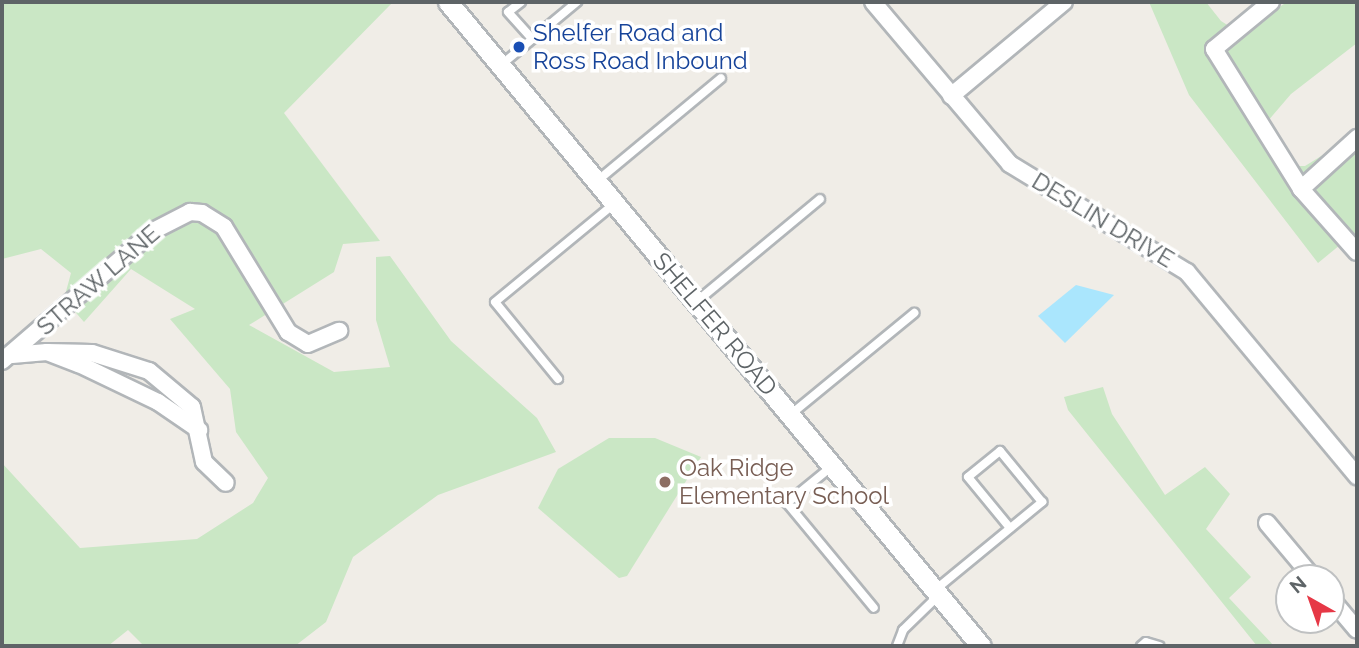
<!DOCTYPE html>
<html>
<head>
<meta charset="utf-8">
<style>
	body { margin:0 }
	#map { position:relative; width:1359px; height:648px; overflow:hidden; background:#f0ede7; font-family:Raleway,sans-serif }
	div>[style] { position:absolute }
	[style*='--x'] { left:calc(var(--x)*1px); top:calc(var(--y)*1px); width:calc(var(--w)*1px); rotate:calc(var(--a)*1deg) }
	.green>* { inset:0; background:#cae7c5 }
	.water>* { inset:0; background:#aae6fd }
	.roads { filter:drop-shadow(2px 0 #b2b6b9) drop-shadow(-2px 0 #b2b6b9) drop-shadow(0 2px #b2b6b9) drop-shadow(0 -2px #b2b6b9) }
	.service>* { height:8px; margin:-4px; padding:0 4px; transform-origin:4px; border-radius:4px; background:#fff }
	.minor>* { height:16px; margin:-8px; padding:0 8px; transform-origin:8px; border-radius:8px; background:#fff }
	.tertiary>* { height:19px; margin:-9.5px; padding:0 9.5px; transform-origin:9.5px; border-radius:9.5px; background:#fff }
	.dots>* { width:19px; height:19px; translate:-50% -50%; box-sizing:border-box; border:4px solid #fff; border-radius:50% }
	span { translate:-50% -50%; white-space:nowrap; text-align:center; line-height:1.15; -webkit-text-stroke:7px #fff; paint-order:stroke }
	.transit-label { font-size:24px; color:#164399 }
	.left { translate:0 -50%; text-align:left }
	.street-label { font-size:24px; color:#5e6467 }
	.education-label { font-size:24px; color:#785e54 }
	.frame { position:absolute; inset:0; border:4px solid #5e6467; pointer-events:none }
	.north { position:absolute; left:1275px; top:564px; width:70px; height:70px; box-sizing:border-box; background:#fff; border:2px solid #bfc1c2; border-radius:50%; rotate:320deg; font-size:19px; font-weight:700; line-height:28px; text-align:center; color:#5e6467 }
	.north::after { content:''; display:block; margin:auto; width:24px; height:32px; background:#e63846; clip-path:polygon(50% 0,100% 100%,50% 72%,0 100%) }
</style>
</head>
<body>
<div id="map">
	<div class="green">
		<i style="clip-path:polygon(2px 2px,393px 2px,284px 113px,380px 241px,343px 244px,334px 272px,249px 325px,334px 372px,390px 367px,376px 320px,376px 257px,390px 256px,451px 341px,537px 418px,556px 452px,438px 495px,353px 557px,326px 622px,295px 646px,144px 646px,128px 630px,108px 646px,2px 646px,2px 463px,80px 548px,197px 539px,253px 503px,268px 478px,236px 432px,230px 389px,170px 319px,195px 309px,131px 269px,84px 322px,64px 299px,71px 273px,41px 249px,2px 259px)"></i>
		<i style="clip-path:polygon(1149px 2px,1206px 2px,1221px 21px,1240px 33px,1287px 2px,1357px 2px,1357px 43px,1291px 94px,1267px 122px,1298px 166px,1305px 166px,1357px 134px,1357px 231px,1318px 263px,1189px 95px)"></i>
		<i style="clip-path:polygon(1103px 387px,1112px 414px,1165px 495px,1205px 467px,1230px 494px,1206px 529px,1251px 577px,1229px 598px,1274px 646px,1257px 646px,1068px 410px,1064px 397px)"></i>
		<i style="clip-path:polygon(609px 438px,655px 438px,701px 457px,627px 576px,619px 578px,538px 508px,558px 469px)"></i>
	</div>
	<div class="water">
		<i style="clip-path:polygon(1076px 285px,1114px 295px,1065px 343px,1038px 316px)"></i>
	</div>
	<div class="roads">
		<div class="service">
			<i style="--x:521;--y:2;--w:16;--a:142"></i>
			<i style="--x:508;--y:12;--w:36;--a:48"></i>
			<i style="--x:501;--y:65;--w:99;--a:-39.7"></i>
			<i style="--x:597;--y:181;--w:161;--a:-39.7"></i>
			<i style="--x:696;--y:302;--w:161;--a:-39.7"></i>
			<i style="--x:558;--y:379;--w:99;--a:-129.3"></i>
			<i style="--x:495;--y:302;--w:156;--a:-39.5"></i>
			<i style="--x:790;--y:415;--w:161;--a:-39.4"></i>
			<i style="--x:831;--y:467;--w:57;--a:140.7"></i>
			<i style="--x:787;--y:503;--w:136;--a:50.4"></i>
			<i style="--x:935;--y:590;--w:139;--a:-39.4"></i>
			<i style="--x:1042;--y:502;--w:66;--a:-129.5"></i>
			<i style="--x:1000;--y:451;--w:41;--a:140.9"></i>
			<i style="--x:968;--y:477;--w:66;--a:50.5"></i>
			<i style="--x:897;--y:646;--w:17;--a:-69"></i>
			<i style="--x:903;--y:630;--w:50;--a:-44.2"></i>
			<i style="--x:1141;--y:646;--w:6;--a:-39"></i>
			<i style="--x:1146;--y:642;--w:14;--a:17"></i>
		</div>
		<div class="minor">
			<i style="--x:873;--y:2;--w:212;--a:49.8"></i>
			<i style="--x:1010;--y:164;--w:207;--a:31.4"></i>
			<i style="--x:1187;--y:272;--w:266;--a:50.2"></i>
			<i style="--x:1271;--y:2;--w:74;--a:140.5"></i>
			<i style="--x:1214;--y:49;--w:165;--a:58.1"></i>
			<i style="--x:1301;--y:189;--w:84;--a:48.4"></i>
			<i style="--x:951;--y:96;--w:147;--a:-39.8"></i>
			<i style="--x:1301;--y:189;--w:76;--a:-42.3"></i>
			<i style="--x:47;--y:352;--w:45;--a:1.3"></i>
			<i style="--x:92;--y:353;--w:60;--a:17.5"></i>
			<i style="--x:149;--y:371;--w:56;--a:39.9"></i>
			<i style="--x:192;--y:407;--w:56;--a:77.7"></i>
			<i style="--x:204;--y:462;--w:30;--a:44"></i>
			<i style="--x:12;--y:355;--w:35;--a:-5"></i>
			<i style="--x:47;--y:352;--w:34;--a:21"></i>
			<i style="--x:79;--y:364;--w:88;--a:25.7"></i>
			<i style="--x:158;--y:402;--w:50;--a:34.3"></i>
			<i style="--x:2;--y:361;--w:199;--a:-40.7"></i>
			<i style="--x:153;--y:231;--w:42;--a:-27.2"></i>
			<i style="--x:190;--y:212;--w:12;--a:5"></i>
			<i style="--x:202;--y:213;--w:26;--a:32"></i>
			<i style="--x:224;--y:227;--w:123;--a:58.6"></i>
			<i style="--x:288;--y:332;--w:23;--a:31"></i>
			<i style="--x:308;--y:344;--w:34;--a:-23"></i>
			<i style="--x:1267;--y:523;--w:72;--a:50.1"></i>
			<i style="--x:1331;--y:599;--w:40;--a:50"></i>
		</div>
		<div class="tertiary">
			<i style="--x:448;--y:2;--w:836;--a:50.39"></i>
		</div>
	</div>
	<div class="dots">
		<i style="left:519px;top:47px;background:#1a4fb4"></i>
		<i style="left:665px;top:482px;background:#8d6e63"></i>
	</div>
	<div class="transit-label">
		<span class="left" style="left:533px;top:47px">Shelfer Road and<br>Ross Road Inbound</span>
	</div>
	<div class="street-label">
		<span style="left:1103px;top:220px;rotate:31deg">DESLIN DRIVE</span>
		<span style="left:98px;top:280px;rotate:-41deg">STRAW LANE</span>
		<span style="left:715px;top:324px;rotate:50deg">SHELFER ROAD</span>
	</div>
	<div class="education-label">
		<span class="left" style="left:679px;top:482px">Oak Ridge<br>Elementary School</span>
	</div>
	<div class="frame"></div>
	<div class="north">N</div>
</div>
</body>
</html>
